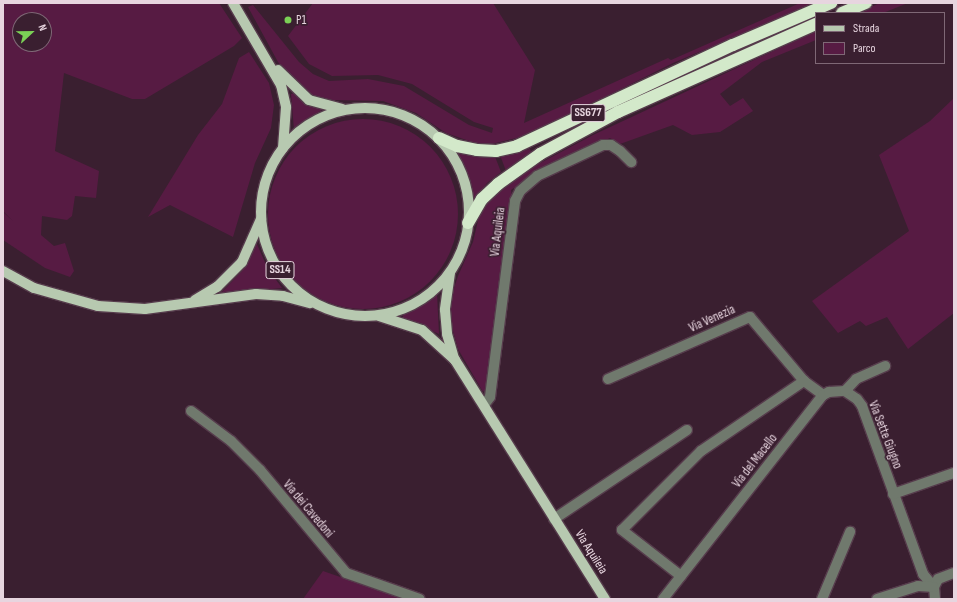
<!DOCTYPE html>
<html>
<head>
<meta charset="utf-8">
<style>
	body { margin:0 }
	#map { position:relative; width:957px; height:602px; overflow:hidden; background:#3a1f30; font-family:"Sofia Sans Condensed",sans-serif }
	div>[style] { position:absolute }
	[style*='--x'] { left:calc(var(--x)*1px); top:calc(var(--y)*1px); width:calc(var(--w)*1px); rotate:calc(var(--a)*1deg) }
	.green>* { inset:0; background:#571b43 }
	.round { border-radius:50% }
	.roads { filter:drop-shadow(1px 0 #563c4c) drop-shadow(-1px 0 #563c4c) drop-shadow(0 1px #563c4c) drop-shadow(0 -1px #563c4c) }
	.minor>* { height:10px; margin:-5px; padding:0 5px; transform-origin:5px; border-radius:5px; background:#70796d }
	.major>* { height:10px; margin:-5px; padding:0 5px; transform-origin:5px; border-radius:5px; background:#b7c9b0 }
	.major>.ring { margin:-5px; padding:0; box-sizing:content-box; background:none; border:10px solid #b7c9b0; border-radius:50% }
	.highway>* { height:12px; margin:-6px; padding:0 6px; transform-origin:6px; border-radius:6px; background:#d3e9ca }
	.dots>* { width:11px; height:11px; translate:-50% -50%; box-sizing:border-box; border:2px solid #3a1f30; border-radius:50% }
	span { translate:-50% -50%; white-space:nowrap; text-align:center; line-height:1.15; -webkit-text-stroke:3.5px #3a1f30; paint-order:stroke }
	.shield-label span { padding:1px 3px; background:#3a1f30; border:1px solid; border-radius:3px; -webkit-text-stroke-width:0 }
	.shield-label { font-size:12px; color:#e7d5df; font-weight:700 }
	.poi-label { font-size:13px; color:#e7d5df }
	.left { translate:0 -50%; text-align:left }
	.street-label { font-size:13px; color:#e7d5df }
	.frame { position:absolute; inset:0; border:4px solid #e7d5df; pointer-events:none }
	.legend { position:absolute; left:815px; top:12px; width:130px; height:52px; box-sizing:border-box; background:#3a1f30; border:1px solid #7f6876; margin:0; padding:5px 7px; list-style:none; font-size:12px; color:#e7d5df }
	.legend li { display:flex; align-items:center; gap:8px; height:20px }
	.legend b { width:20px; border:1px solid #7f6876 }
	.north { position:absolute; left:12px; top:12px; width:40px; height:40px; box-sizing:border-box; background:#3a1f30; border:1px solid #7f6876; border-radius:50%; rotate:68deg; font-size:11px; font-weight:700; line-height:16px; text-align:center; color:#e7d5df }
	.north::after { content:''; display:block; margin:auto; width:14px; height:18px; background:#7bd156; clip-path:polygon(50% 0,100% 100%,50% 72%,0 100%) }
</style>
</head>
<body>
<div id="map">
	<div class="green">
		<i style="clip-path:polygon(evenodd,3px 3px,219px 3px,242px 38px,234px 46px,145px 99px,132px 99px,64px 73px,55px 151px,99px 171px,96px 198px,75px 196px,72px 216px,67px 220px,42px 216px,41px 235px,54px 246px,65px 243px,74px 271px,70px 277px,45px 268px,3px 240px,3px 212px,13px 221px,3px 211px,3px 3px,20px 20px,44px 20px,44px 44px,20px 44px,20px 20px)"></i>
		<i style="clip-path:polygon(313px 3px,493px 3px,535px 70px,524px 123px,668px 58px,671px 60px,800px 3px,816px 3px,673px 63px,529px 135px,492px 144px,475px 143px,446px 133px,416px 113px,383px 101px,332px 100px,310px 94px,292px 81px,278px 62px,248px 7px,253px 5px,299px 62px,313px 74px,329px 81px,368px 79px,404px 86px,469px 125px,492px 133px,493px 128px,474px 122px,412px 84px,378px 75px,332px 76px,309px 64px,288px 36px)"></i>
		<i style="clip-path:polygon(880px 3px,908px 3px,883px 13px,857px 13px)"></i>
		<i style="clip-path:polygon(816px 31px,816px 40px,762px 62px,720px 94px,730px 106px,743px 98px,753px 111px,720px 132px,692px 135px,673px 125px,620px 144px,610px 138px,545px 167px,511px 190px,512px 197px,487px 387px,483px 392px,458px 349px,449px 317px,451px 297px,458px 276px,473px 242px,480px 212px,490px 198px,500px 187px,527px 170px,593px 135px)"></i>
		<i style="clip-path:polygon(249px 52px,269px 83px,274px 105px,271px 128px,255px 163px,233px 237px,170px 205px,148px 217px,198px 135px,222px 104px,239px 58px)"></i>
		<i style="clip-path:polygon(294px 93px,323px 109px,294px 130px,291px 94px)"></i>
		<i style="clip-path:polygon(954px 98px,954px 313px,908px 349px,887px 317px,866px 326px,860px 321px,838px 333px,812px 301px,909px 231px,879px 155px,930px 121px)"></i>
		<i class="round" style="left:268px;top:119px;width:190px;height:190px"></i>
		<i style="clip-path:polygon(451px 149px,494px 154px,501px 172px,487px 183px,474px 200px,470px 199px,465px 176px)"></i>
		<i style="clip-path:polygon(530px 149px,532px 154px,506px 171px,500px 155px)"></i>
		<i style="clip-path:polygon(256px 242px,268px 269px,282px 288px,220px 294px,242px 271px)"></i>
		<i style="clip-path:polygon(437px 293px,439px 334px,403px 318px,403px 314px)"></i>
		<i style="clip-path:polygon(323px 571px,346px 579px,403px 599px,303px 599px)"></i>
	</div>
	<div class="roads">
		<div class="minor">
			<i style="--x:608;--y:379;--w:155;--a:-23.6"></i>
			<i style="--x:750;--y:317;--w:84;--a:49.8"></i>
			<i style="--x:845;--y:391;--w:14;--a:34"></i>
			<i style="--x:857;--y:399;--w:9;--a:54"></i>
			<i style="--x:862;--y:406;--w:179;--a:70"></i>
			<i style="--x:923;--y:574;--w:17;--a:50"></i>
			<i style="--x:934;--y:587;--w:12;--a:85"></i>
			<i style="--x:484;--y:405;--w:10;--a:-53"></i>
			<i style="--x:490;--y:397;--w:198;--a:-82.7"></i>
			<i style="--x:515;--y:201;--w:11;--a:-63"></i>
			<i style="--x:520;--y:191;--w:23;--a:-41"></i>
			<i style="--x:537;--y:176;--w:73;--a:-25.2"></i>
			<i style="--x:603;--y:145;--w:8;--a:0"></i>
			<i style="--x:611;--y:145;--w:11;--a:34"></i>
			<i style="--x:620;--y:151;--w:16;--a:45"></i>
			<i style="--x:191;--y:411;--w:50;--a:36.9"></i>
			<i style="--x:231;--y:441;--w:41;--a:45"></i>
			<i style="--x:260;--y:470;--w:134;--a:50.1"></i>
			<i style="--x:346;--y:573;--w:78;--a:19.4"></i>
			<i style="--x:893;--y:494;--w:65;--a:-19"></i>
			<i style="--x:554;--y:519;--w:160;--a:-33.8"></i>
			<i style="--x:681;--y:576;--w:75;--a:-142.1"></i>
			<i style="--x:622;--y:530;--w:112;--a:-45"></i>
			<i style="--x:701;--y:451;--w:125;--a:-34.2"></i>
			<i style="--x:804;--y:381;--w:24;--a:36"></i>
			<i style="--x:934;--y:587;--w:9;--a:-63"></i>
			<i style="--x:938;--y:579;--w:17;--a:-21"></i>
			<i style="--x:663;--y:599;--w:259;--a:-51.9"></i>
			<i style="--x:823;--y:395;--w:7;--a:-27"></i>
			<i style="--x:829;--y:392;--w:16;--a:-4"></i>
			<i style="--x:845;--y:391;--w:16;--a:-47"></i>
			<i style="--x:856;--y:379;--w:32;--a:-24"></i>
			<i style="--x:822;--y:599;--w:73;--a:-67.3"></i>
			<i style="--x:877;--y:599;--w:43;--a:-17.6"></i>
			<i style="--x:918;--y:586;--w:16;--a:4"></i>
		</div>
		<div class="major">
			<i style="--x:233;--y:3;--w:95;--a:59.7"></i>
			<i style="--x:281;--y:85;--w:23;--a:77"></i>
			<i style="--x:286;--y:107;--w:41;--a:94.2"></i>
			<i style="--x:278;--y:70;--w:43;--a:44.1"></i>
			<i style="--x:309;--y:100;--w:34;--a:15"></i>
			<i class="ring" style="left:261px;top:108px;width:198px;height:198px"></i>
			<i style="--x:3;--y:271;--w:35;--a:29"></i>
			<i style="--x:34;--y:288;--w:66;--a:15.7"></i>
			<i style="--x:98;--y:306;--w:47;--a:3.7"></i>
			<i style="--x:145;--y:309;--w:112;--a:-7.7"></i>
			<i style="--x:256;--y:294;--w:27;--a:4"></i>
			<i style="--x:283;--y:296;--w:28;--a:15"></i>
			<i style="--x:450;--y:273;--w:37;--a:98"></i>
			<i style="--x:445;--y:310;--w:24;--a:85"></i>
			<i style="--x:447;--y:334;--w:26;--a:74"></i>
			<i style="--x:195;--y:300;--w:26;--a:-31"></i>
			<i style="--x:217;--y:287;--w:35;--a:-45"></i>
			<i style="--x:242;--y:262;--w:47;--a:-66.2"></i>
			<i style="--x:379;--y:316;--w:45;--a:18"></i>
			<i style="--x:422;--y:330;--w:45;--a:42.3"></i>
			<i style="--x:455;--y:360;--w:282;--a:57.9"></i>
		</div>
		<div class="highway">
			<i style="--x:842;--y:13;--w:26;--a:-23"></i>
			<i style="--x:439;--y:138;--w:20;--a:24"></i>
			<i style="--x:457;--y:146;--w:20;--a:11"></i>
			<i style="--x:477;--y:150;--w:19;--a:3"></i>
			<i style="--x:496;--y:151;--w:22;--a:-13"></i>
			<i style="--x:517;--y:146;--w:238;--a:-25.1"></i>
			<i style="--x:733;--y:45;--w:107;--a:-23.2"></i>
			<i style="--x:468;--y:223;--w:28;--a:-60"></i>
			<i style="--x:482;--y:199;--w:22;--a:-43"></i>
			<i style="--x:498;--y:184;--w:52;--a:-35.5"></i>
			<i style="--x:540;--y:154;--w:89;--a:-28.3"></i>
			<i style="--x:618;--y:112;--w:217;--a:-24"></i>
		</div>
	</div>
	<div class="dots">
		<i style="left:288px;top:20px;background:#7bd156"></i>
	</div>
	<div class="shield-label">
		<span style="left:588px;top:113px">SS677</span>
		<span style="left:280px;top:270px">SS14</span>
	</div>
	<div class="poi-label">
		<span class="left" style="left:296px;top:20px">P1</span>
	</div>
	<div class="street-label">
		<span style="left:498px;top:232px;rotate:-83deg">Via Aquileia</span>
		<span style="left:712px;top:319px;rotate:-24deg">Via Venezia</span>
		<span style="left:885px;top:435px;rotate:69deg">Via Sette Giugno</span>
		<span style="left:755px;top:461px;rotate:-52deg">Via del Macello</span>
		<span style="left:308px;top:509px;rotate:50deg">Via dei Cavedoni</span>
		<span style="left:591px;top:552px;rotate:58deg">Via Aquileia</span>
	</div>
	<div class="frame"></div>
	<ul class="legend">
	<li><b style="height:5px;background:#b7c9b0"></b>Strada</li>
	<li><b style="height:11px;background:#571b43"></b>Parco</li>
	</ul>
	<div class="north">N</div>
</div>
</body>
</html>
